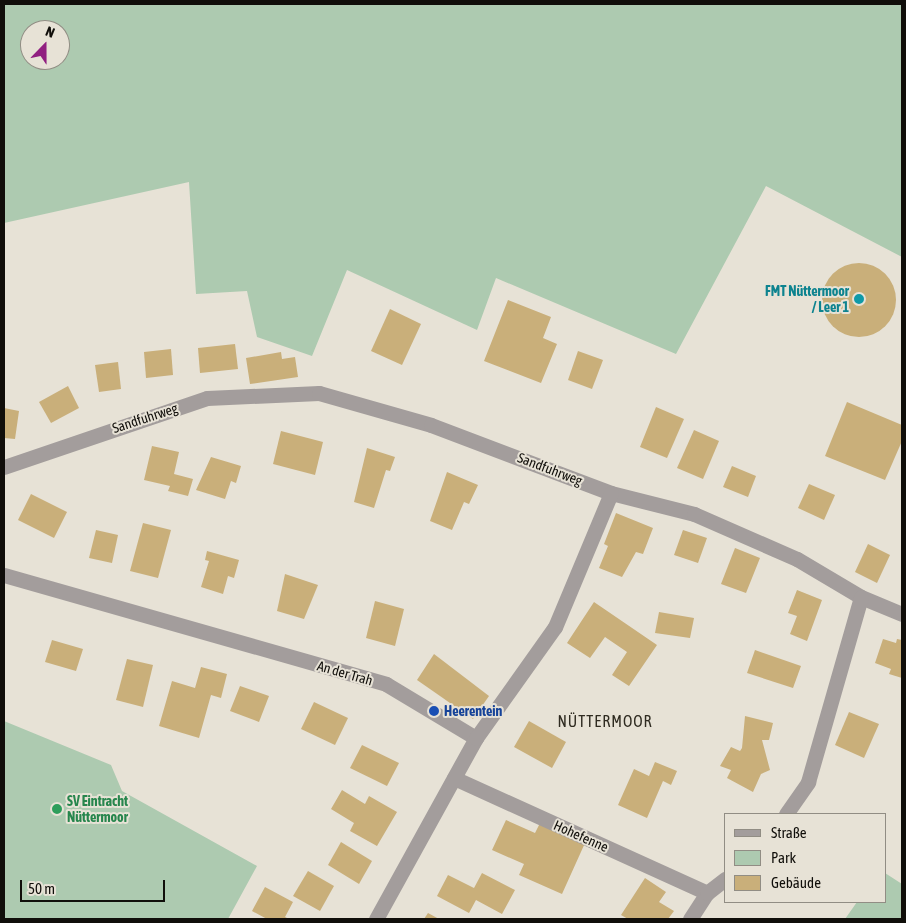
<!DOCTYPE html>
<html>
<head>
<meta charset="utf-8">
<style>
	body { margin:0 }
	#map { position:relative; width:906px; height:923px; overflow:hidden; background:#e7e2d6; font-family:"Asap Condensed",sans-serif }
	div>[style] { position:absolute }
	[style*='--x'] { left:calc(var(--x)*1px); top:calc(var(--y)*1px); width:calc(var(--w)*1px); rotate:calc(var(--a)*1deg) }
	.green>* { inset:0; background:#adcab0 }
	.building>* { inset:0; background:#c9af7a }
	.round { border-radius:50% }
	.street>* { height:15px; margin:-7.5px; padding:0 7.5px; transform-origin:7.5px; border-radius:7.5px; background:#a39d9c }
	.dots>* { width:14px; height:14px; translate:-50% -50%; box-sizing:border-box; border:2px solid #e7e2d6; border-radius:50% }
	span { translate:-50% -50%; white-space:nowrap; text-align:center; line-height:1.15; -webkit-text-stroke:4px #e7e2d6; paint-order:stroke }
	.culture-label { font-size:14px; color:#0d838f; font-weight:700 }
	.right { translate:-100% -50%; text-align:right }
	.street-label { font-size:14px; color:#100e0a }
	.transit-label { font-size:14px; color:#164399; font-weight:700 }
	.left { translate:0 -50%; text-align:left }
	.leisure-label { font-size:14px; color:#27864d; font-weight:700 }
	.quarter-label { font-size:16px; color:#2f2b21; letter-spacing:1px }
	.frame { position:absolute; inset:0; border:5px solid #100e0a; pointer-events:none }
	.legend { position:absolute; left:724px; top:813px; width:162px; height:90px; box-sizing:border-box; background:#e7e2d6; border:1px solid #918d84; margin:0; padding:6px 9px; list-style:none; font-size:15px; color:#100e0a }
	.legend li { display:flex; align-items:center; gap:10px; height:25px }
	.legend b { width:25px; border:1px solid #918d84 }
	.north { position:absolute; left:20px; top:20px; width:50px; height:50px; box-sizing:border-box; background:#e7e2d6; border:1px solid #918d84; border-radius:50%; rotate:22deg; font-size:14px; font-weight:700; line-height:20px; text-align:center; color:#100e0a }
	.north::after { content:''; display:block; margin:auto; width:18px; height:22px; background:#912081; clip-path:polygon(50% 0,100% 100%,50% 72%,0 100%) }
	.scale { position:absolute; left:20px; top:880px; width:145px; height:22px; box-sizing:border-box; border:2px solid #100e0a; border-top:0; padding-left:6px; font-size:15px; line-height:18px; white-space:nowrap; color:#100e0a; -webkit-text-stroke:4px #e7e2d6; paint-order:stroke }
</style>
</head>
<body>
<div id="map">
	<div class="green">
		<i style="clip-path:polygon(evenodd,4px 4px,902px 4px,902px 257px,766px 186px,676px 354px,496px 278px,477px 330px,347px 270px,312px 356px,257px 337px,247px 291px,196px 294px,189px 182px,4px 223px,4px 4px,30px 30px,60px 30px,60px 60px,30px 60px,30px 30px)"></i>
		<i style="clip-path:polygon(4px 721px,111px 765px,122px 791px,257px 866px,228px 919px,4px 919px)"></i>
		<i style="clip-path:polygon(885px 873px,902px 884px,902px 919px,845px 919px,857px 902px,885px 902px)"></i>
	</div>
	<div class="building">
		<i class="round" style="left:822px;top:263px;width:74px;height:74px"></i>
		<i style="clip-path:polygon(508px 300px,551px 317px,543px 338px,557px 344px,541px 383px,484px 361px)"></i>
		<i style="clip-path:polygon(390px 309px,421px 324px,402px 365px,371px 351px)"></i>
		<i style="clip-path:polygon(235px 344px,238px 369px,200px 373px,198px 348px)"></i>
		<i style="clip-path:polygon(171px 349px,173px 375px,146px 378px,144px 352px)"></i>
		<i style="clip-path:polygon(578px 351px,603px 360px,592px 389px,568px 380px)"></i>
		<i style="clip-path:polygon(281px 352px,282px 359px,295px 357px,298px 377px,250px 384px,246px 358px)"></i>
		<i style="clip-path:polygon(118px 362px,121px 389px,99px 392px,95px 365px)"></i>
		<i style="clip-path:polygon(68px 386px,79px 408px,51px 423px,39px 402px)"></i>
		<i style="clip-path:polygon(847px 402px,902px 425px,902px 441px,885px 480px,825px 456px)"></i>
		<i style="clip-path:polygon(656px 407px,684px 419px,667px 458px,640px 447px)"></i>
		<i style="clip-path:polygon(4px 408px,19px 411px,15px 439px,4px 438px)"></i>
		<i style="clip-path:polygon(694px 430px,719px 441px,703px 479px,677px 468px)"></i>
		<i style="clip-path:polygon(281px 431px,323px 442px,315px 475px,273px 464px)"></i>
		<i style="clip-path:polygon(152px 446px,179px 452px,174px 474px,193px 479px,188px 496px,168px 491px,170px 486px,144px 480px)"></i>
		<i style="clip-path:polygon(367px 448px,395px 457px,390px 471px,386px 470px,374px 508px,354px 502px)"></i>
		<i style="clip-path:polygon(211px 457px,241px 466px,236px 483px,231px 481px,225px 499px,196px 490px)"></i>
		<i style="clip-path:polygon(732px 466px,756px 476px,748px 497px,723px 487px)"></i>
		<i style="clip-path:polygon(447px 472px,478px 485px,469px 504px,464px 502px,452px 530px,430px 521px)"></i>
		<i style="clip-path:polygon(809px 484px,835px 495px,824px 520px,798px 508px)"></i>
		<i style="clip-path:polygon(31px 494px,67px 512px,54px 538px,18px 520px)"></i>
		<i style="clip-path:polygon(616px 513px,653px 528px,643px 554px,636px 552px,622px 577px,599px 568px,608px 546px,604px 544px)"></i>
		<i style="clip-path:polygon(143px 523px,171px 530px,158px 578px,130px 571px)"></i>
		<i style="clip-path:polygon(96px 530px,118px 535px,112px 563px,89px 558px)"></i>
		<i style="clip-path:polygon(683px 530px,707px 538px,698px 563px,674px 555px)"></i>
		<i style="clip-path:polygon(868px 544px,890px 555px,877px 583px,855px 572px)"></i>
		<i style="clip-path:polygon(735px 548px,760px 558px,746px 593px,721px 584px)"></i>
		<i style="clip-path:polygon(207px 551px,239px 560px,234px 578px,228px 576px,223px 594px,201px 587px,209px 561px,205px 560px)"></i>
		<i style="clip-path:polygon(285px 574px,318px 585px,304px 619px,277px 611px)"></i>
		<i style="clip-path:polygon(797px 590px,822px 600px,807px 641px,790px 634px,797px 616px,788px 613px)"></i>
		<i style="clip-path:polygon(375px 601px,404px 609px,395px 646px,366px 638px)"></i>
		<i style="clip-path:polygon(594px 602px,657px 645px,629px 686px,612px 675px,627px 652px,605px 637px,590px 658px,567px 643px)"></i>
		<i style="clip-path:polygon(659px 612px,694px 618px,690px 638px,655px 633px)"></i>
		<i style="clip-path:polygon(883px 639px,896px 643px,897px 639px,902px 640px,902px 678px,889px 674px,891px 669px,875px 663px)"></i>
		<i style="clip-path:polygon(52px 640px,83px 649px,76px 671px,45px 662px)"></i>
		<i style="clip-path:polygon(755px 650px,801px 666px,793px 688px,747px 673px)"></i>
		<i style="clip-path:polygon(434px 654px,489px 696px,473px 719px,417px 680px)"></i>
		<i style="clip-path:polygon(127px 659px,153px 665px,143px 707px,116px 700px)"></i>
		<i style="clip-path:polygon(201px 667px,227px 674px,221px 698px,211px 695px,199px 738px,159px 726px,172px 681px,195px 688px)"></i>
		<i style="clip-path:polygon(240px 686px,269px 696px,259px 722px,230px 711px)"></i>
		<i style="clip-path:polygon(314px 702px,348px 718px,335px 745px,301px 729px)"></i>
		<i style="clip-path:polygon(849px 712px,879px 724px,864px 758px,835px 745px)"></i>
		<i style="clip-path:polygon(745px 716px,773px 723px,769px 740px,762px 740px,770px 770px,761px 774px,753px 792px,727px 778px,731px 770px,720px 766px,731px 747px,740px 751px,742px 748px)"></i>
		<i style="clip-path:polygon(529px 721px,566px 742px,552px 768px,514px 747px)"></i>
		<i style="clip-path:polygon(362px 745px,399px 763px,387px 786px,350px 768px)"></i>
		<i style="clip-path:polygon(655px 762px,677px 771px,671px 785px,663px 781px,647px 818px,618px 805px,634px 769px,649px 776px)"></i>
		<i style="clip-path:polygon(342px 790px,365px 804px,369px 796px,397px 812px,377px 846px,350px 831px,354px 823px,331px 809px)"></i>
		<i style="clip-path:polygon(506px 820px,535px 833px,540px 823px,585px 843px,562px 894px,519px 875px,524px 864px,492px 850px)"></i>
		<i style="clip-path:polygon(341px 842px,372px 861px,359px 884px,328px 865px)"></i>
		<i style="clip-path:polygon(308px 871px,334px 886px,320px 911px,293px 896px)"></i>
		<i style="clip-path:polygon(482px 873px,515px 890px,502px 914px,476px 900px,469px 913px,437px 896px,448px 875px,474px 888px)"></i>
		<i style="clip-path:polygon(645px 878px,666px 892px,659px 902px,674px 911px,668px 919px,628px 919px,621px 915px)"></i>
		<i style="clip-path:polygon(265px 887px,293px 902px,285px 917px,289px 919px,267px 919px,252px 911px)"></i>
		<i style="clip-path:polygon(428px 913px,439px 919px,424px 919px)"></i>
	</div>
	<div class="street">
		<i style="--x:4;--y:467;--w:214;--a:-18.8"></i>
		<i style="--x:207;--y:398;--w:112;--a:-2.6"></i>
		<i style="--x:319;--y:393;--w:116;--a:15.9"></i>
		<i style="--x:431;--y:425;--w:192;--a:20.7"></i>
		<i style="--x:611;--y:493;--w:86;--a:14.2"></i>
		<i style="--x:694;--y:514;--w:112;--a:23.6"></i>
		<i style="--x:797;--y:559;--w:74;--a:30.7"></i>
		<i style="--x:861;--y:597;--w:44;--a:22.5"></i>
		<i style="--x:4;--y:575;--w:397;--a:15.9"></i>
		<i style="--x:386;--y:684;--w:105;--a:31"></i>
		<i style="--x:454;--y:778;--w:278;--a:24.4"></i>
		<i style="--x:786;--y:814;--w:39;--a:-55"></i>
		<i style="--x:808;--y:782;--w:192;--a:-74"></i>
		<i style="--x:376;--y:919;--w:207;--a:-61.1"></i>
		<i style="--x:476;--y:738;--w:136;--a:-54.6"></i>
		<i style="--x:555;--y:627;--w:145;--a:-67.3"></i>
		<i style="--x:690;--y:919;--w:31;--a:-57"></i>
		<i style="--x:707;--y:893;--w:23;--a:-38"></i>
	</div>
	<div class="dots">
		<i style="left:859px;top:299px;background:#0f9aa8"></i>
		<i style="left:434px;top:711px;background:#1a4fb4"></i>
		<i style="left:57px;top:809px;background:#2e9e5b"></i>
	</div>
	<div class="culture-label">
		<span class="right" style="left:849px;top:299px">FMT Nüttermoor<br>/ Leer 1</span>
	</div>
	<div class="street-label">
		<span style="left:145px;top:418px;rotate:-18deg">Sandfuhrweg</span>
		<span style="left:550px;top:469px;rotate:21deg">Sandfuhrweg</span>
		<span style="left:345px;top:673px;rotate:16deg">An der Trah</span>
		<span style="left:581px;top:836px;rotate:24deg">Hohefenne</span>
	</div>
	<div class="transit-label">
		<span class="left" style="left:444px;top:711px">Heerentein</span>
	</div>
	<div class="leisure-label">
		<span class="left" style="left:67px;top:809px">SV Eintracht<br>Nüttermoor</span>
	</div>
	<div class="quarter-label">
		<span style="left:605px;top:721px">NÜTTERMOOR</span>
	</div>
	<div class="frame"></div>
	<ul class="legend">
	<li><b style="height:6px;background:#a39d9c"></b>Straße</li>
	<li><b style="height:14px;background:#adcab0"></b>Park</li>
	<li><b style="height:14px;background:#c9af7a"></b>Gebäude</li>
	</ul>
	<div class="north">N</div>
	<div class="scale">50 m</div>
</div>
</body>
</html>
